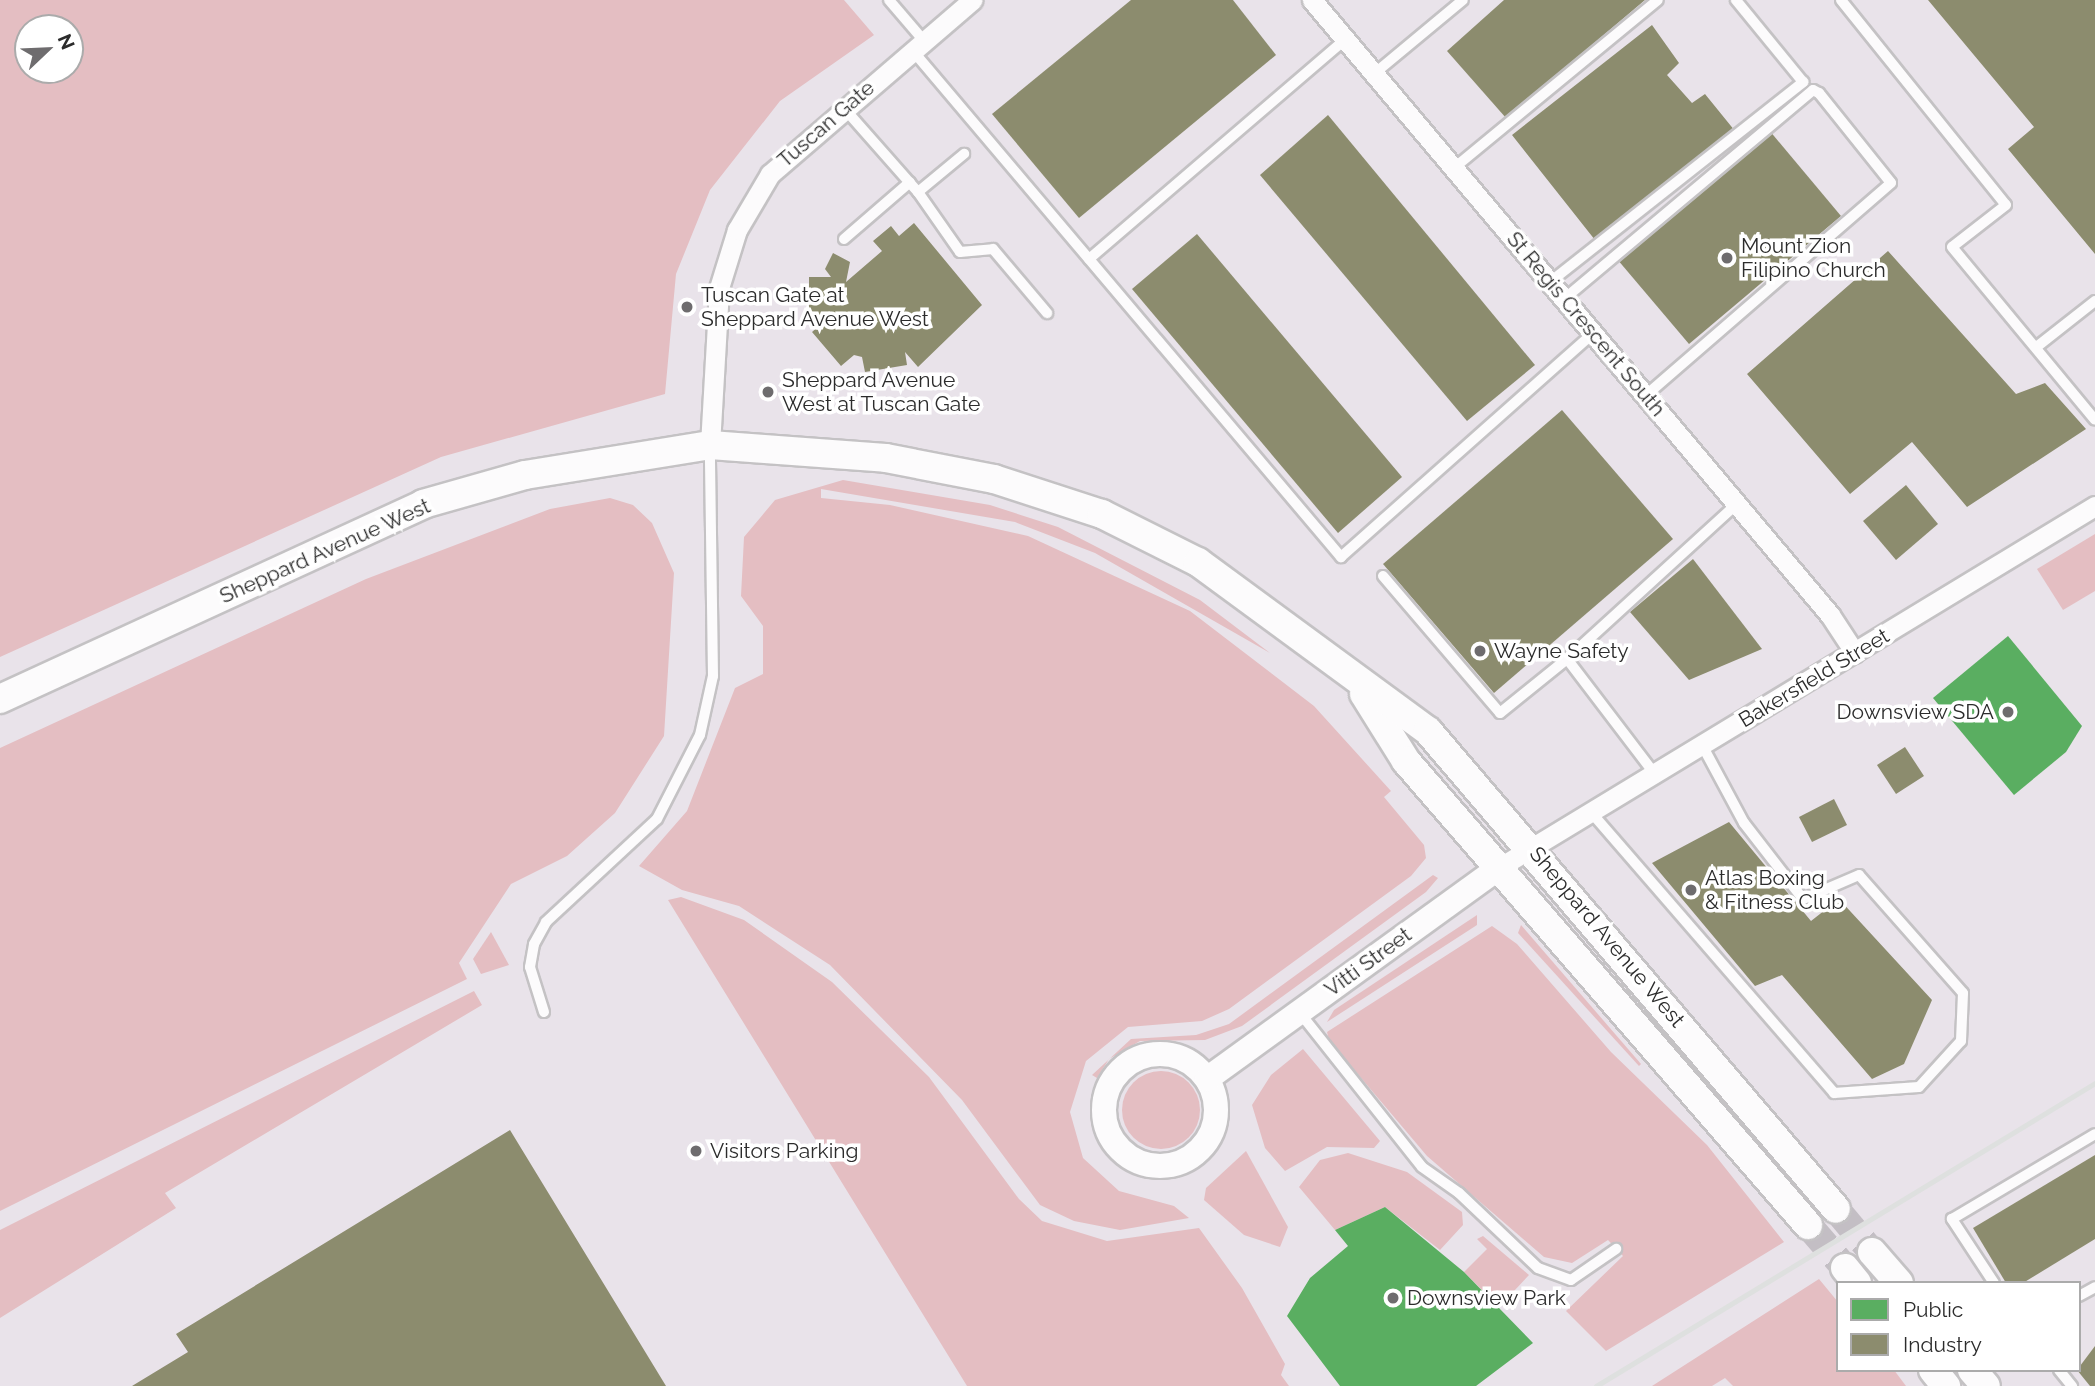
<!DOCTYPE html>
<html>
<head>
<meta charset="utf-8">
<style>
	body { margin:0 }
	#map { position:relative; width:2095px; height:1386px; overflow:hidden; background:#e9e3ea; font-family:Raleway,sans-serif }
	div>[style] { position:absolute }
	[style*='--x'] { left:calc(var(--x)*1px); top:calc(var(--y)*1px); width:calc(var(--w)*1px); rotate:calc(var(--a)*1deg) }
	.green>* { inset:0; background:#e4bec2 }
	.round { border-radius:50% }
	.public>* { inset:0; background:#5aae61 }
	.industry>* { inset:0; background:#8c8c6e }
	.secondary-tunnel>* { height:28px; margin-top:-14px; transform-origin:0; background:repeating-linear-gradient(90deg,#c3bec4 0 28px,transparent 0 42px) }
	.roads { filter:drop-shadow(2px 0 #c4c2c4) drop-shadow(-2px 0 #c4c2c4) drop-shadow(0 2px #c4c2c4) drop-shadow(0 -2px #c4c2c4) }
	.service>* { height:10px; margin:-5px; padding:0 5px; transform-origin:5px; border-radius:5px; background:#fcfbfc }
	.minor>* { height:19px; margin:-9.5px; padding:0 9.5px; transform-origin:9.5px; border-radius:9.5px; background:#fcfbfc }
	.tertiary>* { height:24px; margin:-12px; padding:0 12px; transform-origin:12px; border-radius:12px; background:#fcfbfc }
	.tertiary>.ring { margin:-12px; padding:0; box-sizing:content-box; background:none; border:24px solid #fcfbfc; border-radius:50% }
	.secondary>* { height:28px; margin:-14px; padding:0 14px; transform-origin:14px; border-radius:14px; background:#fcfbfc }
	.rail>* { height:5px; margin:-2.5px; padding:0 2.5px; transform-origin:2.5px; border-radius:2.5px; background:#dee0df }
	.dots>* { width:19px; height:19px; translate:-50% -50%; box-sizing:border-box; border:4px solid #fff; border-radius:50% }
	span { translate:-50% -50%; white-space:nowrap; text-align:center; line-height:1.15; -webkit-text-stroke:7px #fff; paint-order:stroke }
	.street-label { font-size:21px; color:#2c2c2c }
	.poi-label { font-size:21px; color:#2c2c2c }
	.left { translate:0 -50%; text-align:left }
	.right { translate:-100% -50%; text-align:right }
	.legend { position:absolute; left:1836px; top:1281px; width:245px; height:91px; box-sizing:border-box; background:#fff; border:2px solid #ababab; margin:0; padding:9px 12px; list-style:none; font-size:21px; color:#2c2c2c }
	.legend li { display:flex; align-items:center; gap:14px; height:35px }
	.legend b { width:35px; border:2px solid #ababab }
	.north { position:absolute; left:14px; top:14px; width:70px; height:70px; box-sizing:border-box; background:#fff; border:2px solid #ababab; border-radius:50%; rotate:67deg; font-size:19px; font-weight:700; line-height:28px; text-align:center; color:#2c2c2c }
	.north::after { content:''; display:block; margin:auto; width:24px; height:32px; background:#6e6c6e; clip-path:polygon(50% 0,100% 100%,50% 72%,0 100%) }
</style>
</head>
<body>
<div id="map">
	<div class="green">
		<i style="clip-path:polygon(evenodd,0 0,844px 0,874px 35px,780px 101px,710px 190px,676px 274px,665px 394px,441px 457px,0 657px,0 0,28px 28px,70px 28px,70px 70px,28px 70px,28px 28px)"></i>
		<i style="clip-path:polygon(843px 480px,990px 505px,1058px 527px,1200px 600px,1270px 653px,1095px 553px,1015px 522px,821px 489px,821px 498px,890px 505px,1028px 536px,1190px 611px,1314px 706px,1391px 791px,1384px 797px,1424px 845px,1426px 858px,1411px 876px,1229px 1009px,1202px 1021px,1128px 1027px,1086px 1061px,1070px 1112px,1083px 1158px,1119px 1191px,1174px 1206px,1189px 1218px,1120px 1230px,1074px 1221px,1040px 1205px,962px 1100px,830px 965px,739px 906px,682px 890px,639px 866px,687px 811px,735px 688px,763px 674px,763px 626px,741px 596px,744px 537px,775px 500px)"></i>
		<i style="clip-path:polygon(610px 498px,633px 505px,652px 523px,674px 573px,664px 736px,615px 813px,567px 856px,511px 884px,459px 963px,467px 979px,0 1211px,0 748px,366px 579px,550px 509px)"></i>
		<i style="clip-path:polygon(2095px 534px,2095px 591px,2063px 610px,2037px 569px)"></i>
		<i style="clip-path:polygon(1433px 875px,1438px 878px,1426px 892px,1242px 1026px,1205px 1040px,1140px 1041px,1109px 1059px,1097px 1078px,1092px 1075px,1131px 1039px,1196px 1035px,1229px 1024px)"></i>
		<i style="clip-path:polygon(681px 897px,744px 920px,832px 982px,929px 1077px,1019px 1199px,1042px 1221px,1107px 1241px,1199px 1228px,1242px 1288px,1285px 1364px,1281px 1375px,1289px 1386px,967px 1386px,668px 900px)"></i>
		<i style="clip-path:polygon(1477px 915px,1477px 925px,1327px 1022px,1334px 1010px)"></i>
		<i style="clip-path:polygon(1521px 925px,1641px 1064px,1639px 1066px,1518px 933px)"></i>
		<i style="clip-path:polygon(1492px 926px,1517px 944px,1611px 1052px,1707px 1145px,1784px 1242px,1606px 1351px,1566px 1311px,1623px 1256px,1608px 1240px,1572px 1263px,1544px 1257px,1427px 1156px,1329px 1040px,1327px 1032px)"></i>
		<i style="clip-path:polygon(491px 932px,509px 965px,481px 974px,473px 959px)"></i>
		<i style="clip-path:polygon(474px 991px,482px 1005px,165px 1193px,176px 1208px,0 1318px,0 1230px)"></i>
		<i style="clip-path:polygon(1303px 1049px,1380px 1141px,1374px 1148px,1327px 1147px,1285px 1171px,1265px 1148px,1252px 1105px,1271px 1075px)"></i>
		<i class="round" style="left:1122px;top:1071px;width:78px;height:78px"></i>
		<i style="clip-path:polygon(1246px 1151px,1288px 1227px,1280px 1247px,1244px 1235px,1204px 1200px,1206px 1188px)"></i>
		<i style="clip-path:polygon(1348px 1153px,1407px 1172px,1462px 1212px,1463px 1225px,1440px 1250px,1385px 1207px,1335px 1230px,1299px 1187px,1320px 1160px)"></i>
		<i style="clip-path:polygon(1483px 1236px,1529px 1275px,1499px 1307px,1464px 1272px,1487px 1249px,1477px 1239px)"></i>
		<i style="clip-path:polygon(1819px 1279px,1838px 1302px,1838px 1370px,1894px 1370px,1906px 1386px,1733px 1386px,1725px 1378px,1712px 1386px,1652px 1386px)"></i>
	</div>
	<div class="public">
		<i style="clip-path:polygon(2008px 636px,2082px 726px,2066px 752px,2014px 795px,1933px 698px)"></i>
		<i style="clip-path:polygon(1385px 1207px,1464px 1272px,1533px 1343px,1476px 1386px,1340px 1386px,1287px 1316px,1310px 1278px,1348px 1246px,1335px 1230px)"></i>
	</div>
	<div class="industry">
		<i style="clip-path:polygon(1131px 0,1233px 0,1276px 55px,1079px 218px,992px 114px)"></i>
		<i style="clip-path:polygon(1504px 0,1645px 0,1506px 118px,1447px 51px)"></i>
		<i style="clip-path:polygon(1928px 0,2095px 0,2095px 254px,2008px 149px,2034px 127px)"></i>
		<i style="clip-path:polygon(1652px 25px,1679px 63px,1667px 75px,1692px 103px,1705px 94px,1735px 131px,1595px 240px,1512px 135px)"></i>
		<i style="clip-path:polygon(1328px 115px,1535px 365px,1467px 421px,1260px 175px)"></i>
		<i style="clip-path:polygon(1769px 130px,1841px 216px,1689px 344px,1617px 259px)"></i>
		<i style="clip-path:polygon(914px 223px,982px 305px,918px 367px,905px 352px,907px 365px,865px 372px,862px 357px,854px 355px,841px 366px,812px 332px,827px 319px,809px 319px,809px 277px,831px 277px,825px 269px,833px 253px,850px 262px,846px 282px,882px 251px,873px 241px,891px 226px,899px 236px)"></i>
		<i style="clip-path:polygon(1197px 234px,1402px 477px,1338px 533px,1132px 289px)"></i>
		<i style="clip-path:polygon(1888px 251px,2016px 394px,2045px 383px,2086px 429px,1967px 507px,1912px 442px,1850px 494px,1747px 374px)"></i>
		<i style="clip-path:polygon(1562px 410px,1673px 539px,1494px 693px,1383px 564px)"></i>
		<i style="clip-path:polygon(1906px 485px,1938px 524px,1896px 560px,1863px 521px)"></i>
		<i style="clip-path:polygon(1693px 559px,1762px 649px,1689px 680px,1630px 612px)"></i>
		<i style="clip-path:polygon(1905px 747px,1924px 776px,1896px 794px,1877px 765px)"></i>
		<i style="clip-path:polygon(1834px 799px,1847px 825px,1812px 842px,1799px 817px)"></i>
		<i style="clip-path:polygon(1729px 822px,1811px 921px,1839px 899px,1932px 1000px,1904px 1064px,1872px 1079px,1782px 975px,1755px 986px,1652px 863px)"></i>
		<i style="clip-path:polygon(510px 1130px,666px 1386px,132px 1386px,188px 1352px,176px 1334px)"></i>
		<i style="clip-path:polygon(2095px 1155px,2095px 1239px,2023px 1283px,2006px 1283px,1973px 1228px)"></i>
		<i style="clip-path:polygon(2095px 1346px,2095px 1386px,2090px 1386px,2077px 1370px)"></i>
	</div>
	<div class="secondary-tunnel">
		<i style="--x:1836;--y:1209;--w:56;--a:50.1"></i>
		<i style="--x:1808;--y:1225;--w:57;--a:49.3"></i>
	</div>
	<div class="roads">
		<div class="service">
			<i style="--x:889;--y:0;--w:54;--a:49.5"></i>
			<i style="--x:1841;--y:0;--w:263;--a:51.2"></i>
			<i style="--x:2006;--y:205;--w:68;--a:142.1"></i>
			<i style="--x:1952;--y:247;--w:224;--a:50.4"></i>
			<i style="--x:913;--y:51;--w:663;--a:49.77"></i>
			<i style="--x:1341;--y:557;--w:337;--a:-41.6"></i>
			<i style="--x:1375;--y:73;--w:114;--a:-39.7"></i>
			<i style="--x:843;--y:107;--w:113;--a:48.6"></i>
			<i style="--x:918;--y:192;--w:60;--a:-39.6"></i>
			<i style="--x:1454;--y:168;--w:264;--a:-39.5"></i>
			<i style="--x:918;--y:192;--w:73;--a:55"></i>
			<i style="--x:960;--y:252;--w:33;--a:-5"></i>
			<i style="--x:993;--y:249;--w:84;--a:49.8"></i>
			<i style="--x:844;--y:239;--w:87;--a:-40.8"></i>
			<i style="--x:1089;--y:259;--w:338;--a:-40.6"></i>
			<i style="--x:1550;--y:282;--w:323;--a:-38.3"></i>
			<i style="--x:1803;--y:82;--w:106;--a:-129.3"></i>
			<i style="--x:1564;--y:299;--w:325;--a:-40"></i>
			<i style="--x:1813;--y:90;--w:7;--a:27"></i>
			<i style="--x:1819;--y:93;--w:115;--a:51.3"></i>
			<i style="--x:1891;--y:183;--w:324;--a:139.1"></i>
			<i style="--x:2039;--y:345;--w:71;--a:-38.2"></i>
			<i style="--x:1383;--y:576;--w:180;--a:49.5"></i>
			<i style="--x:1500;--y:713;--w:86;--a:-38.9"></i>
			<i style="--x:1654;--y:773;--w:143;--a:-127.3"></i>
			<i style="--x:1567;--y:659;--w:230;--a:-42.4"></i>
			<i style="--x:1590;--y:811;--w:373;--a:49.1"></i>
			<i style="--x:1834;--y:1093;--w:85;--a:-4"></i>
			<i style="--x:1919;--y:1087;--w:62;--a:-47.6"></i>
			<i style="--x:1961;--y:1041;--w:48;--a:-87.6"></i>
			<i style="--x:1963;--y:993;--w:157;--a:-131.4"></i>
			<i style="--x:1859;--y:875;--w:61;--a:156.8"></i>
			<i style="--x:1803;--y:899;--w:96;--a:-127.8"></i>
			<i style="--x:1744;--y:823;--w:89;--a:-118.3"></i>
			<i style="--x:544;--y:1012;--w:47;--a:-107.3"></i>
			<i style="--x:530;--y:967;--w:23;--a:-80"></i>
			<i style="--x:534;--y:944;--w:25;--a:-61"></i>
			<i style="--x:546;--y:922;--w:151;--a:-42.9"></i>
			<i style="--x:657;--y:819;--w:94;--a:-62.9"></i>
			<i style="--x:700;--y:735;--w:60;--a:-77.6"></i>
			<i style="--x:713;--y:676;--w:227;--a:-90.8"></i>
			<i style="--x:1300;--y:1013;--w:196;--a:51.6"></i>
			<i style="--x:1422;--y:1167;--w:45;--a:35.1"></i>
			<i style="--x:1459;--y:1193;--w:109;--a:43.5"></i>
			<i style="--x:1538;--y:1268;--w:35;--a:20"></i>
			<i style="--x:1571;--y:1280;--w:55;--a:-34.6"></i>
			<i style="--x:1994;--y:1283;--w:77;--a:-123.3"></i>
			<i style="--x:1952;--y:1219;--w:166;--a:-30.7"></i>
			<i style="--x:2079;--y:1296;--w:18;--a:-29"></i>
			<i style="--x:2059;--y:1370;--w:21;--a:51"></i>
		</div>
		<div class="minor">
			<i style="--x:1312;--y:0;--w:804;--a:49.89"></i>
			<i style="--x:1830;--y:615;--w:45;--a:56.7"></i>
			<i style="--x:710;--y:445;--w:157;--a:-86.7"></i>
			<i style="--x:719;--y:288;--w:61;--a:-72.8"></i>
			<i style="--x:737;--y:230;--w:65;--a:-59.5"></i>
			<i style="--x:770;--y:174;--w:267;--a:-40.7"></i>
			<i style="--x:1500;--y:867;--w:696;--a:-31.25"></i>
		</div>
		<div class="tertiary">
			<i class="ring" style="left:1104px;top:1054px;width:88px;height:88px"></i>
			<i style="--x:1207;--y:1079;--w:362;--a:-35.9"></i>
		</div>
		<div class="secondary">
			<i style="--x:1364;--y:694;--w:79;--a:57.9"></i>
			<i style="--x:1406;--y:761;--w:614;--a:49.1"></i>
			<i style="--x:0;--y:699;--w:466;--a:-24.7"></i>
			<i style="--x:423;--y:504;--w:106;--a:-15.9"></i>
			<i style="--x:525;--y:475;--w:187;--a:-9.2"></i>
			<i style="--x:710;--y:445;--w:176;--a:4.2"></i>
			<i style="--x:886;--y:458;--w:110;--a:11"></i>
			<i style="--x:994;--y:479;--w:114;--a:18"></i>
			<i style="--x:1102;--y:514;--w:107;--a:26.6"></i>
			<i style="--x:1198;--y:562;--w:285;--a:36.3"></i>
			<i style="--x:1428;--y:731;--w:628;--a:49.52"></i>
			<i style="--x:1872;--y:1252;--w:41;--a:48.9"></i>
			<i style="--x:1845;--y:1268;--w:19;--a:51"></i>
			<i style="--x:1933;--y:1370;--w:21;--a:51"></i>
			<i style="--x:1972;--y:1370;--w:21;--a:49"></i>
		</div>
	</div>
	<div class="rail">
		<i style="--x:1596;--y:1386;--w:584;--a:-31.27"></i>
	</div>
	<div class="dots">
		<i style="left:1727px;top:258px;background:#6e6c6e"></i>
		<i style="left:687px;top:307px;background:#6e6c6e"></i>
		<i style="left:768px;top:392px;background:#6e6c6e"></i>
		<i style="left:1480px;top:651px;background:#6e6c6e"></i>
		<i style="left:2008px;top:712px;background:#6e6c6e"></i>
		<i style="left:1691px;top:890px;background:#6e6c6e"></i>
		<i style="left:696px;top:1151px;background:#6e6c6e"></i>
		<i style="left:1393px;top:1298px;background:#6e6c6e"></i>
	</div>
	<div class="street-label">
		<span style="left:826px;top:124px;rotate:-41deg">Tuscan Gate</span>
		<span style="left:1586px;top:324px;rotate:50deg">St Regis Crescent South</span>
		<span style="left:325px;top:551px;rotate:-24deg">Sheppard Avenue West</span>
		<span style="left:1814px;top:678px;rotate:-31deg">Bakersfield Street</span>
		<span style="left:1607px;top:937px;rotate:50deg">Sheppard Avenue West</span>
		<span style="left:1368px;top:962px;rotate:-36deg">Vitti Street</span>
	</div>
	<div class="poi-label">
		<span class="left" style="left:1741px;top:258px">Mount Zion<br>Filipino Church</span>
		<span class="left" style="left:701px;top:307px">Tuscan Gate at<br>Sheppard Avenue West</span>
		<span class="left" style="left:782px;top:392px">Sheppard Avenue<br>West at Tuscan Gate</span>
		<span class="left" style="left:1494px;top:651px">Wayne Safety</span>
		<span class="right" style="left:1994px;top:712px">Downsview SDA</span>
		<span class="left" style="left:1705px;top:890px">Atlas Boxing<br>&amp; Fitness Club</span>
		<span class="left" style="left:710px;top:1151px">Visitors Parking</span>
		<span class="left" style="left:1407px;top:1298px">Downsview Park</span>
	</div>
	<ul class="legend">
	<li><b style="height:19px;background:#5aae61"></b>Public</li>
	<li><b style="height:19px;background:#8c8c6e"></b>Industry</li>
	</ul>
	<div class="north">N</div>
</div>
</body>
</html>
